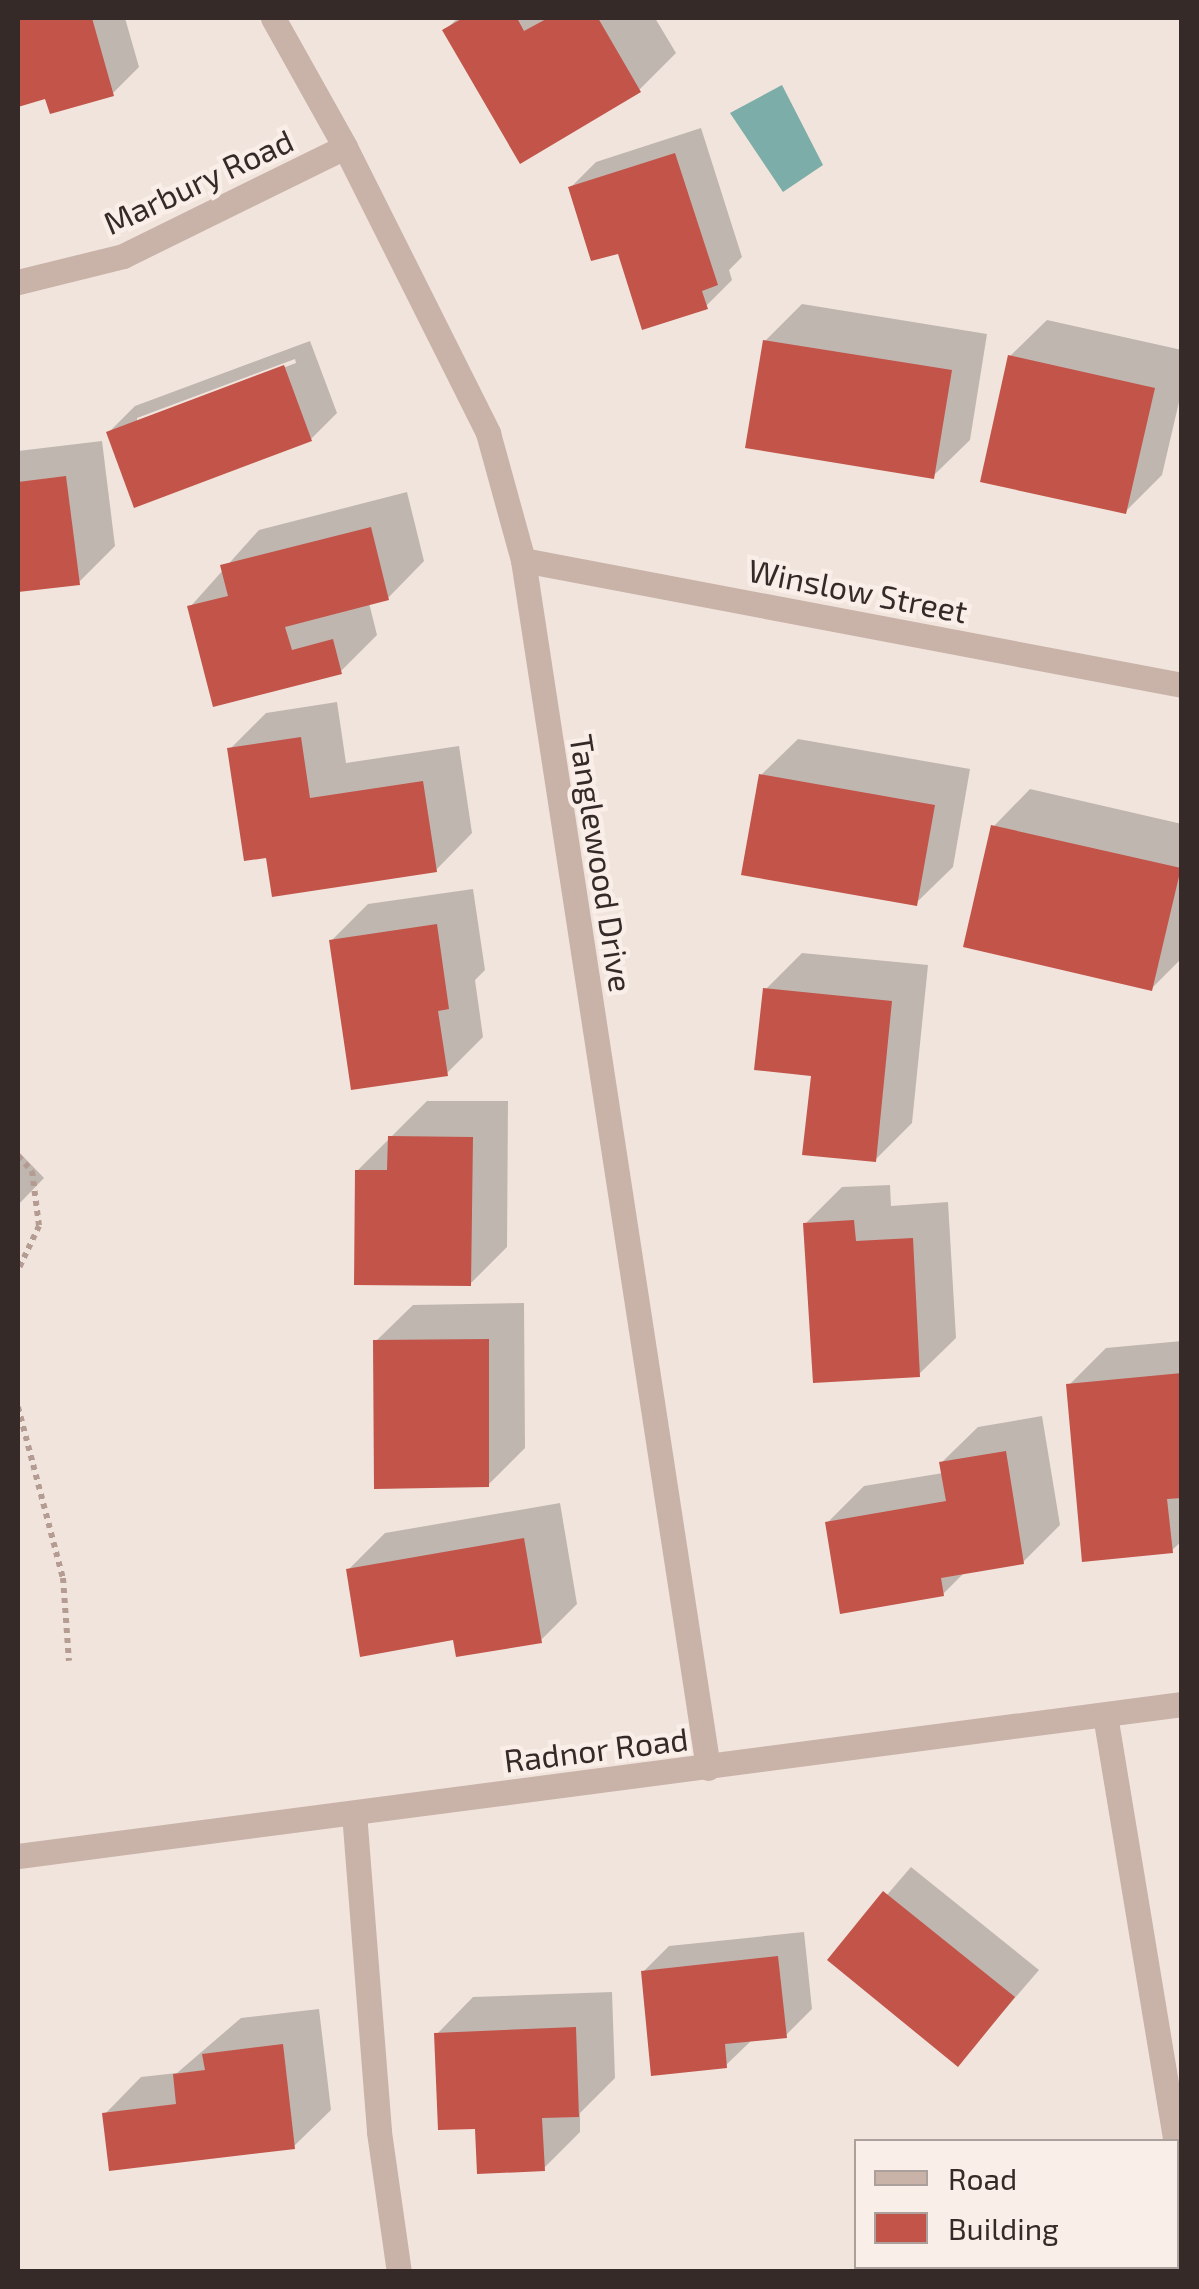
<!DOCTYPE html>
<html>
<head>
<meta charset="utf-8">
<style>
	body { margin:0 }
	#map { position:relative; width:1199px; height:2289px; overflow:hidden; background:#f1e4dc; font-family:"Exo 2",sans-serif }
	div>[style] { position:absolute }
	[style*='--x'] { left:calc(var(--x)*1px); top:calc(var(--y)*1px); width:calc(var(--w)*1px); rotate:calc(var(--a)*1deg) }
	.water>* { inset:0; background:#7cada8 }
	.shadow>* { inset:0; background:#0003 }
	.building>* { inset:0; background:#c25449 }
	.path>* { height:6px; margin-top:-3px; transform-origin:0; background:repeating-linear-gradient(90deg,#b49c92 0 5px,transparent 0 10px) }
	.lane>* { height:25px; margin:-12.5px; padding:0 12.5px; transform-origin:12.5px; border-radius:12.5px; background:#c9b2a8 }
	.street>* { height:25px; margin:-12.5px; padding:0 12.5px; transform-origin:12.5px; border-radius:12.5px; background:#c9b2a8 }
	span { translate:-50% -50%; white-space:nowrap; text-align:center; line-height:1.15; -webkit-text-stroke:9px #f9efe8; paint-order:stroke }
	.street-label { font-size:32px; color:#362a28 }
	.frame { position:absolute; inset:0; border:20px solid #362a28; pointer-events:none }
	.legend { position:absolute; left:854px; top:2139px; width:325px; height:130px; box-sizing:border-box; background:#f9efe8; border:2px solid #aba09b; margin:0; padding:12px 18px; list-style:none; font-size:30px; color:#362a28 }
	.legend li { display:flex; align-items:center; gap:20px; height:50px }
	.legend b { width:50px; border:2px solid #aba09b }
</style>
</head>
<body>
<div id="map">
	<div class="water">
		<i style="clip-path:polygon(782px 85px,823px 165px,783px 192px,730px 113px)"></i>
	</div>
	<div class="shadow">
		<i style="clip-path:polygon(18px 18px,125px 18px,139px 67px,113px 93px,46px 96px,18px 105px)"></i>
		<i style="clip-path:polygon(458px 18px,655px 18px,676px 53px,639px 90px,445px 30px)"></i>
		<i style="clip-path:polygon(701px 128px,742px 257px,729px 270px,732px 280px,706px 306px,619px 250px,570px 188px,596px 162px)"></i>
		<i style="clip-path:polygon(802px 304px,987px 334px,970px 440px,933px 476px,765px 341px)"></i>
		<i style="clip-path:polygon(1047px 320px,1182px 350px,1182px 389px,1162px 475px,1125px 512px,1010px 356px)"></i>
		<i style="clip-path:polygon(evenodd,310px 341px,337px 413px,311px 439px,109px 432px,135px 406px,310px 341px,295px 359px,296px 363px,137px 423px,137px 418px,295px 359px)"></i>
		<i style="clip-path:polygon(102px 441px,115px 546px,79px 582px,18px 590px,18px 451px)"></i>
		<i style="clip-path:polygon(407px 492px,424px 561px,388px 598px,369px 603px,377px 635px,341px 671px,190px 607px,259px 530px)"></i>
		<i style="clip-path:polygon(337px 702px,346px 763px,459px 746px,472px 833px,436px 870px,268px 855px,230px 749px,266px 713px)"></i>
		<i style="clip-path:polygon(798px 739px,970px 769px,953px 867px,916px 903px,761px 775px)"></i>
		<i style="clip-path:polygon(1030px 789px,1182px 824px,1182px 958px,1152px 988px,994px 826px)"></i>
		<i style="clip-path:polygon(473px 889px,485px 970px,475px 980px,483px 1037px,446px 1074px,331px 941px,368px 904px)"></i>
		<i style="clip-path:polygon(802px 953px,928px 965px,912px 1123px,875px 1160px,814px 1074px,765px 990px)"></i>
		<i style="clip-path:polygon(427px 1101px,508px 1101px,507px 1247px,470px 1284px,357px 1171px)"></i>
		<i style="clip-path:polygon(18px 1151px,44px 1178px,18px 1205px)"></i>
		<i style="clip-path:polygon(890px 1185px,891px 1206px,948px 1202px,956px 1338px,919px 1374px,805px 1224px,842px 1187px)"></i>
		<i style="clip-path:polygon(524px 1303px,525px 1448px,488px 1485px,376px 1341px,413px 1305px)"></i>
		<i style="clip-path:polygon(1182px 1341px,1182px 1541px,1171px 1551px,1069px 1385px,1106px 1348px)"></i>
		<i style="clip-path:polygon(1042px 1416px,1060px 1525px,1023px 1562px,965px 1572px,943px 1594px,827px 1523px,864px 1486px,943px 1473px,941px 1463px,978px 1427px)"></i>
		<i style="clip-path:polygon(560px 1503px,577px 1604px,541px 1640px,455px 1637px,348px 1570px,385px 1533px)"></i>
		<i style="clip-path:polygon(911px 1867px,1039px 1970px,958px 2064px,831px 1960px)"></i>
		<i style="clip-path:polygon(804px 1932px,812px 2009px,786px 2035px,753px 2039px,726px 2065px,643px 1972px,669px 1946px)"></i>
		<i style="clip-path:polygon(612px 1992px,615px 2078px,580px 2113px,580px 2132px,544px 2168px,477px 2126px,437px 2034px,473px 1997px)"></i>
		<i style="clip-path:polygon(319px 2009px,331px 2110px,294px 2146px,105px 2114px,141px 2077px,177px 2073px,241px 2018px)"></i>
		<i style="clip-path:polygon(926px 2266px,1038px 2266px,1039px 2272px,921px 2272px)"></i>
	</div>
	<div class="building">
		<i style="clip-path:polygon(18px 18px,92px 18px,114px 96px,50px 114px,45px 99px,18px 107px)"></i>
		<i style="clip-path:polygon(463px 18px,517px 18px,524px 31px,548px 18px,598px 18px,641px 92px,520px 164px,442px 30px)"></i>
		<i style="clip-path:polygon(675px 153px,718px 285px,702px 291px,708px 309px,642px 330px,618px 254px,591px 261px,568px 187px)"></i>
		<i style="clip-path:polygon(763px 340px,952px 370px,934px 479px,745px 448px)"></i>
		<i style="clip-path:polygon(1008px 355px,1155px 388px,1126px 514px,980px 482px)"></i>
		<i style="clip-path:polygon(284px 365px,312px 441px,134px 508px,106px 432px)"></i>
		<i style="clip-path:polygon(66px 476px,80px 585px,18px 592px,18px 482px)"></i>
		<i style="clip-path:polygon(371px 527px,389px 600px,285px 627px,292px 650px,333px 639px,342px 674px,213px 707px,187px 606px,228px 596px,220px 565px)"></i>
		<i style="clip-path:polygon(301px 737px,310px 798px,423px 781px,437px 872px,272px 897px,266px 858px,244px 861px,227px 748px)"></i>
		<i style="clip-path:polygon(759px 774px,935px 805px,917px 906px,741px 875px)"></i>
		<i style="clip-path:polygon(991px 825px,1181px 868px,1152px 991px,963px 947px)"></i>
		<i style="clip-path:polygon(437px 924px,449px 1009px,438px 1011px,448px 1076px,351px 1090px,329px 940px)"></i>
		<i style="clip-path:polygon(763px 988px,892px 1001px,876px 1162px,802px 1155px,811px 1076px,754px 1070px)"></i>
		<i style="clip-path:polygon(388px 1136px,473px 1137px,471px 1286px,354px 1285px,355px 1170px,387px 1170px)"></i>
		<i style="clip-path:polygon(854px 1220px,856px 1241px,913px 1238px,920px 1377px,813px 1383px,803px 1223px)"></i>
		<i style="clip-path:polygon(489px 1339px,489px 1487px,374px 1489px,373px 1340px)"></i>
		<i style="clip-path:polygon(1182px 1373px,1182px 1498px,1167px 1499px,1173px 1553px,1082px 1562px,1066px 1384px)"></i>
		<i style="clip-path:polygon(1006px 1451px,1024px 1564px,941px 1578px,944px 1596px,840px 1614px,825px 1522px,946px 1501px,939px 1462px)"></i>
		<i style="clip-path:polygon(524px 1538px,542px 1643px,456px 1657px,453px 1640px,360px 1657px,346px 1569px)"></i>
		<i style="clip-path:polygon(883px 1891px,1015px 1997px,958px 2067px,827px 1960px)"></i>
		<i style="clip-path:polygon(778px 1956px,787px 2038px,725px 2044px,727px 2068px,651px 2076px,641px 1971px)"></i>
		<i style="clip-path:polygon(576px 2027px,579px 2117px,542px 2118px,545px 2171px,477px 2174px,475px 2129px,438px 2130px,434px 2033px)"></i>
		<i style="clip-path:polygon(283px 2044px,295px 2149px,109px 2171px,102px 2113px,176px 2104px,173px 2074px,205px 2070px,202px 2054px)"></i>
		<i style="clip-path:polygon(958px 2266px,1009px 2266px,1010px 2272px,939px 2272px)"></i>
	</div>
	<div class="path">
		<i style="--x:18;--y:1156;--w:21;--a:47"></i>
		<i style="--x:32;--y:1171;--w:55;--a:82.7"></i>
		<i style="--x:39;--y:1226;--w:49;--a:115.5"></i>
		<i style="--x:18;--y:1407;--w:177;--a:75.3"></i>
		<i style="--x:63;--y:1578;--w:83;--a:85.9"></i>
	</div>
	<div class="lane">
		<i style="--x:354;--y:1813;--w:320;--a:85.5"></i>
		<i style="--x:379;--y:2132;--w:141;--a:81.9"></i>
	</div>
	<div class="street">
		<i style="--x:273;--y:18;--w:148;--a:60.8"></i>
		<i style="--x:345;--y:147;--w:320;--a:63.4"></i>
		<i style="--x:488;--y:433;--w:132;--a:74.6"></i>
		<i style="--x:523;--y:560;--w:1222;--a:81.29"></i>
		<i style="--x:18;--y:282;--w:108;--a:-13.9"></i>
		<i style="--x:123;--y:256;--w:247;--a:-26.2"></i>
		<i style="--x:523;--y:560;--w:671;--a:10.74"></i>
		<i style="--x:1105;--y:1715;--w:433;--a:80.6"></i>
		<i style="--x:18;--y:1856;--w:1174;--a:-7.44"></i>
		<i style="--x:1176;--y:2143;--w:31;--a:79"></i>
	</div>
	<div class="street-label">
		<span style="left:198px;top:181px;rotate:-25deg">Marbury Road</span>
		<span style="left:858px;top:590px;rotate:11deg">Winslow Street</span>
		<span style="left:602px;top:863px;rotate:81deg">Tanglewood Drive</span>
		<span style="left:596px;top:1749px;rotate:-7deg">Radnor Road</span>
	</div>
	<div class="frame"></div>
	<ul class="legend">
	<li><b style="height:12px;background:#c9b2a8"></b>Road</li>
	<li><b style="height:28px;background:#c25449"></b>Building</li>
	</ul>
</div>
</body>
</html>
